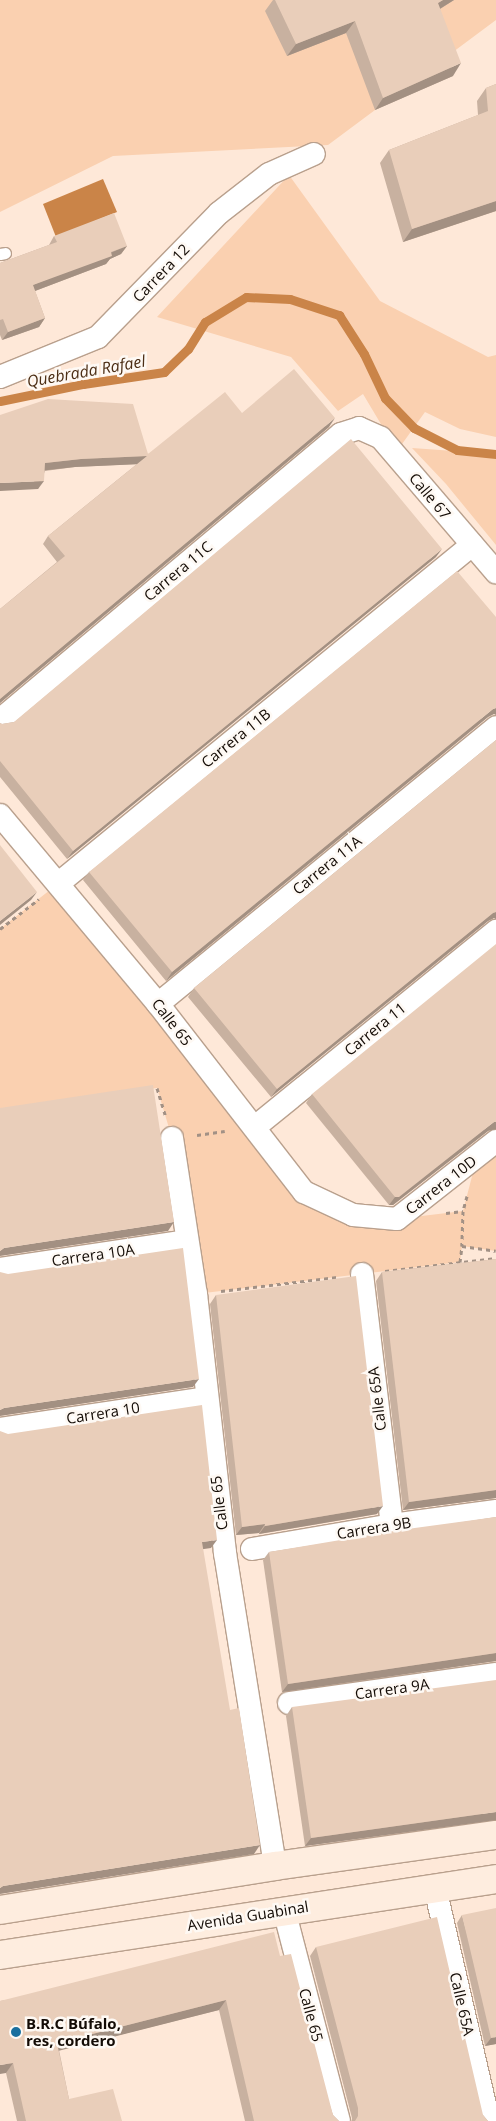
<!DOCTYPE html>
<html>
<head>
<meta charset="utf-8">
<style>
	body { margin:0 }
	#map { position:relative; width:496px; height:2121px; overflow:hidden; background:#fee8d8; font-family:"Open Sans",sans-serif }
	div>[style] { position:absolute }
	[style*='--x'] { left:calc(var(--x)*1px); top:calc(var(--y)*1px); width:calc(var(--w)*1px); rotate:calc(var(--a)*1deg) }
	.green>* { inset:0; background:#fad0b0 }
	.water>* { inset:0; background:#ca8448 }
	.stream>* { height:9px; margin:-4.5px; padding:0 4.5px; transform-origin:4.5px; border-radius:4.5px; background:#ca8448 }
	.path>* { height:3px; margin-top:-1.5px; transform-origin:0; background:repeating-linear-gradient(90deg,#a29185 0 4px,transparent 0 8px) }
	.roads { filter:drop-shadow(1px 0 #b9a08d) drop-shadow(-1px 0 #b9a08d) drop-shadow(0 1px #b9a08d) drop-shadow(0 -1px #b9a08d) }
	.service>* { height:11px; margin:-5.5px; padding:0 5.5px; transform-origin:5.5px; border-radius:5.5px; background:#fff }
	.minor>* { height:22px; margin:-11px; padding:0 11px; transform-origin:11px; border-radius:11px; background:#fff }
	.secondary>* { height:28px; margin:-14px; padding:0 14px; transform-origin:14px; border-radius:14px; background:#feeddf }
	.wall>* { inset:0; background:#c8b1a0 }
	.shaded-wall>* { inset:0; background:#a39082 }
	.building>* { inset:0; background:#e9ceba }
	.dots>* { width:14px; height:14px; translate:-50% -50%; box-sizing:border-box; border:2px solid #fef9f4; border-radius:50% }
	span { translate:-50% -50%; white-space:nowrap; text-align:center; line-height:1.15; -webkit-text-stroke:5px #fef9f4; paint-order:stroke }
	.street-label { font-size:15px; color:#130b05 }
	.poi-label { font-size:15px; color:#130b05; font-weight:700 }
	.left { translate:0 -50%; text-align:left }
	.water-label { font-size:16px; color:#4c2e15; font-style:italic }
</style>
</head>
<body>
<div id="map">
	<div class="green">
		<i style="clip-path:polygon(0 0,496px 0,496px 20px,328px 145px,113px 156px,0 212px)"></i>
		<i style="clip-path:polygon(289px 175px,380px 301px,488px 357px,496px 355px,496px 437px,460px 429px,425px 412px,397px 451px,363px 394px,338px 411px,291px 357px,157px 317px)"></i>
		<i style="clip-path:polygon(412px 448px,496px 454px,496px 545px,446px 484px)"></i>
		<i style="clip-path:polygon(59px 883px,304px 1192px,397px 1219px,463px 1211px,477px 1157px,496px 1141px,496px 1251px,462px 1246px,460px 1262px,196px 1294px,172px 1138px,157px 1088px,0 1111px,0 929px)"></i>
	</div>
	<div class="water">
		<i style="clip-path:polygon(103px 179px,117px 212px,56px 237px,43px 204px)"></i>
	</div>
	<div class="stream">
		<i style="--x:0;--y:401;--w:85;--a:-11.6"></i>
		<i style="--x:83;--y:384;--w:82;--a:-8.4"></i>
		<i style="--x:164;--y:372;--w:33;--a:-44"></i>
		<i style="--x:188;--y:349;--w:32;--a:-58"></i>
		<i style="--x:205;--y:322;--w:48;--a:-31.4"></i>
		<i style="--x:246;--y:297;--w:44;--a:2.6"></i>
		<i style="--x:290;--y:299;--w:52;--a:18.1"></i>
		<i style="--x:339;--y:315;--w:46;--a:57.3"></i>
		<i style="--x:364;--y:354;--w:49;--a:64.5"></i>
		<i style="--x:385;--y:398;--w:42;--a:46"></i>
		<i style="--x:414;--y:428;--w:48;--a:27.1"></i>
		<i style="--x:457;--y:450;--w:39;--a:6"></i>
	</div>
	<div class="path">
		<i style="--x:0;--y:929;--w:49;--a:-37.6"></i>
		<i style="--x:149;--y:1089;--w:8;--a:-7"></i>
		<i style="--x:157;--y:1088;--w:28;--a:73"></i>
		<i style="--x:197;--y:1135;--w:28;--a:-8"></i>
		<i style="--x:467;--y:1196;--w:16;--a:105"></i>
		<i style="--x:463;--y:1211;--w:35;--a:92"></i>
		<i style="--x:462;--y:1246;--w:34;--a:8"></i>
		<i style="--x:446;--y:1213;--w:17;--a:-7"></i>
		<i style="--x:460;--y:1262;--w:16;--a:-83"></i>
		<i style="--x:385;--y:1271;--w:112;--a:-6.7"></i>
		<i style="--x:221;--y:1291;--w:117;--a:-6.9"></i>
	</div>
	<div class="roads">
		<div class="service">
			<i style="--x:0;--y:254;--w:5;--a:-11"></i>
		</div>
		<div class="minor">
			<i style="--x:0;--y:377;--w:106;--a:-22.2"></i>
			<i style="--x:98;--y:337;--w:173;--a:-45.7"></i>
			<i style="--x:219;--y:213;--w:63;--a:-38"></i>
			<i style="--x:269;--y:174;--w:49;--a:-24"></i>
			<i style="--x:0;--y:720;--w:445;--a:-40"></i>
			<i style="--x:341;--y:434;--w:19;--a:-18"></i>
			<i style="--x:359;--y:428;--w:24;--a:24"></i>
			<i style="--x:381;--y:438;--w:177;--a:49.4"></i>
			<i style="--x:0;--y:815;--w:246;--a:50.1"></i>
			<i style="--x:158;--y:1004;--w:238;--a:52.2"></i>
			<i style="--x:304;--y:1192;--w:54;--a:25.1"></i>
			<i style="--x:353;--y:1215;--w:44;--a:5.2"></i>
			<i style="--x:397;--y:1219;--w:126;--a:-38.2"></i>
			<i style="--x:59;--y:883;--w:534;--a:-39.3"></i>
			<i style="--x:158;--y:1004;--w:437;--a:-39.3"></i>
			<i style="--x:255;--y:1127;--w:311;--a:-39.1"></i>
			<i style="--x:172;--y:1138;--w:158;--a:81.3"></i>
			<i style="--x:196;--y:1294;--w:261;--a:83.6"></i>
			<i style="--x:225;--y:1553;--w:317;--a:80.9"></i>
			<i style="--x:0;--y:1269;--w:189;--a:-8.5"></i>
			<i style="--x:362;--y:1274;--w:253;--a:83.2"></i>
			<i style="--x:0;--y:1429;--w:209;--a:-8.5"></i>
			<i style="--x:252;--y:1549;--w:142;--a:-9.7"></i>
			<i style="--x:392;--y:1525;--w:105;--a:-7.7"></i>
			<i style="--x:289;--y:1703;--w:209;--a:-8"></i>
			<i style="--x:435;--y:1888;--w:239;--a:77"></i>
			<i style="--x:284;--y:1910;--w:218;--a:75.4"></i>
		</div>
		<div class="secondary">
			<i style="--x:0;--y:1910;--w:278;--a:-9.1"></i>
			<i style="--x:275;--y:1866;--w:223;--a:-8"></i>
			<i style="--x:0;--y:1955;--w:502;--a:-8.71"></i>
		</div>
	</div>
	<div class="wall">
		<i style="clip-path:polygon(273px 0,454px 0,440px 9px,453px 76px,375px 110px,346px 33px,287px 56px,265px 11px)"></i>
		<i style="clip-path:polygon(496px 84px,496px 211px,403px 242px,380px 163px,389px 150px,478px 115px,477px 101px,486px 88px)"></i>
		<i style="clip-path:polygon(54px 236px,127px 246px,121px 254px,110px 259px,106px 264px,35px 291px,45px 318px,39px 327px,2px 340px,0 335px,0 263px,49px 245px)"></i>
		<i style="clip-path:polygon(242px 413px,329px 427px,0 703px,0 609px,57px 562px,43px 544px,48px 536px,137px 464px,75px 467px,45px 471px,38px 489px,0 415px,148px 454px)"></i>
		<i style="clip-path:polygon(436px 557px,67px 859px,0 777px,0 723px,2px 724px,14px 722px)"></i>
		<i style="clip-path:polygon(494px 714px,488px 717px,166px 981px,83px 880px,89px 872px)"></i>
		<i style="clip-path:polygon(496px 740px,496px 919px,494px 918px,488px 921px,271px 1097px,188px 997px,194px 988px)"></i>
		<i style="clip-path:polygon(312px 1094px,488px 1131px,393px 1205px,389px 1205px,306px 1103px)"></i>
		<i style="clip-path:polygon(496px 1259px,496px 1498px,403px 1510px,376px 1281px,382px 1272px)"></i>
		<i style="clip-path:polygon(216px 1295px,377px 1514px,259px 1534px,259px 1533px,236px 1535px,210px 1304px)"></i>
		<i style="clip-path:polygon(496px 1517px,496px 1661px,282px 1692px,263px 1560px,269px 1552px)"></i>
		<i style="clip-path:polygon(292px 1707px,494px 1820px,305px 1846px,286px 1716px)"></i>
		<i style="clip-path:polygon(462px 1915px,496px 2044px,485px 2046px,457px 1923px)"></i>
		<i style="clip-path:polygon(316px 1947px,483px 2115px,488px 2121px,352px 2121px,352px 2118px,310px 1956px)"></i>
		<i style="clip-path:polygon(280px 1956px,333px 2115px,339px 2121px,245px 2121px,219px 2010px,59px 2050px,69px 2099px,122px 2121px,17px 2121px,6px 2073px,0 2001px)"></i>
	</div>
	<div class="shaded-wall">
		<i style="clip-path:polygon(443px 0,454px 0,430px 15px,438px 3px)"></i>
		<i style="clip-path:polygon(355px 21px,346px 33px,287px 56px,296px 44px)"></i>
		<i style="clip-path:polygon(461px 63px,453px 76px,375px 110px,383px 98px)"></i>
		<i style="clip-path:polygon(496px 201px,496px 211px,403px 242px,412px 229px)"></i>
		<i style="clip-path:polygon(127px 246px,121px 254px,110px 259px,106px 264px,27px 294px,33px 285px)"></i>
		<i style="clip-path:polygon(45px 318px,39px 327px,2px 340px,8px 332px)"></i>
		<i style="clip-path:polygon(335px 418px,329px 427px,0 703px,0 699px)"></i>
		<i style="clip-path:polygon(147px 456px,142px 464px,75px 467px,39px 471px,45px 463px,81px 459px)"></i>
		<i style="clip-path:polygon(44px 481px,38px 489px,0 491px,0 483px)"></i>
		<i style="clip-path:polygon(442px 549px,436px 557px,67px 859px,73px 851px)"></i>
		<i style="clip-path:polygon(496px 708px,496px 715px,494px 714px,488px 717px,166px 981px,172px 972px,493px 709px)"></i>
		<i style="clip-path:polygon(37px 892px,31px 900px,0 925px,0 921px)"></i>
		<i style="clip-path:polygon(496px 912px,496px 919px,494px 918px,488px 921px,271px 1097px,277px 1089px,493px 913px)"></i>
		<i style="clip-path:polygon(494px 1122px,496px 1122px,496px 1129px,488px 1131px,393px 1205px,389px 1205px,395px 1197px)"></i>
		<i style="clip-path:polygon(174px 1222px,168px 1231px,0 1256px,0 1251px,4px 1248px)"></i>
		<i style="clip-path:polygon(199px 1379px,193px 1387px,0 1416px,0 1410px,4px 1408px)"></i>
		<i style="clip-path:polygon(496px 1490px,496px 1498px,403px 1510px,409px 1502px)"></i>
		<i style="clip-path:polygon(383px 1506px,377px 1514px,259px 1534px,265px 1526px)"></i>
		<i style="clip-path:polygon(265px 1524px,259px 1533px,236px 1535px,242px 1527px)"></i>
		<i style="clip-path:polygon(217px 1540px,211px 1548px,197px 1550px,202px 1542px)"></i>
		<i style="clip-path:polygon(496px 1653px,496px 1661px,282px 1692px,288px 1684px)"></i>
		<i style="clip-path:polygon(496px 1812px,496px 1820px,305px 1846px,311px 1838px)"></i>
		<i style="clip-path:polygon(260px 1845px,254px 1854px,0 1894px,0 1888px,3px 1886px)"></i>
		<i style="clip-path:polygon(226px 2000px,219px 2010px,50px 2053px,57px 2043px)"></i>
		<i style="clip-path:polygon(496px 2037px,496px 2044px,485px 2046px,491px 2038px)"></i>
		<i style="clip-path:polygon(13px 2063px,6px 2073px,0 2074px,0 2065px)"></i>
	</div>
	<div class="building">
		<i style="clip-path:polygon(275px 0,443px 0,438px 3px,461px 63px,383px 98px,355px 21px,296px 44px)"></i>
		<i style="clip-path:polygon(496px 84px,496px 201px,412px 229px,389px 150px,488px 111px,486px 88px)"></i>
		<i style="clip-path:polygon(114px 213px,127px 246px,111px 252px,112px 256px,33px 285px,45px 318px,8px 332px,3px 319px,0 320px,0 263px,57px 242px,54px 236px)"></i>
		<i style="clip-path:polygon(294px 369px,335px 418px,0 699px,0 609px,65px 556px,48px 536px,147px 456px,81px 459px,45px 463px,44px 481px,0 483px,0 415px,48px 399px,133px 404px,148px 454px,225px 392px,242px 413px)"></i>
		<i style="clip-path:polygon(351px 439px,442px 549px,73px 851px,0 761px,0 723px,2px 724px,14px 722px)"></i>
		<i style="clip-path:polygon(457px 571px,496px 617px,496px 708px,493px 709px,172px 972px,89px 872px)"></i>
		<i style="clip-path:polygon(496px 740px,496px 912px,493px 913px,277px 1089px,194px 988px)"></i>
		<i style="clip-path:polygon(0 845px,37px 892px,0 921px)"></i>
		<i style="clip-path:polygon(496px 944px,496px 1122px,494px 1122px,399px 1197px,395px 1197px,312px 1094px)"></i>
		<i style="clip-path:polygon(153px 1085px,174px 1222px,4px 1248px,0 1251px,0 1108px)"></i>
		<i style="clip-path:polygon(183px 1248px,199px 1379px,4px 1408px,0 1410px,0 1272px,8px 1274px)"></i>
		<i style="clip-path:polygon(496px 1259px,496px 1490px,409px 1502px,382px 1272px)"></i>
		<i style="clip-path:polygon(356px 1276px,383px 1506px,265px 1526px,265px 1524px,242px 1527px,216px 1295px)"></i>
		<i style="clip-path:polygon(202px 1405px,217px 1540px,202px 1542px,230px 1710px,239px 1708px,260px 1845px,3px 1886px,0 1888px,0 1431px,8px 1434px)"></i>
		<i style="clip-path:polygon(496px 1517px,496px 1653px,288px 1684px,269px 1552px,400px 1530px)"></i>
		<i style="clip-path:polygon(496px 1680px,496px 1812px,311px 1838px,292px 1707px)"></i>
		<i style="clip-path:polygon(496px 1908px,496px 2037px,491px 2038px,462px 1915px)"></i>
		<i style="clip-path:polygon(437px 1917px,483px 2115px,488px 2121px,355px 2121px,358px 2116px,358px 2108px,316px 1947px)"></i>
		<i style="clip-path:polygon(274px 1932px,280px 1956px,291px 1954px,333px 2115px,339px 2121px,254px 2121px,226px 2000px,57px 2043px,69px 2099px,113px 2089px,122px 2121px,26px 2121px,13px 2063px,0 2065px,0 2001px)"></i>
	</div>
	<div class="dots">
		<i style="left:16px;top:2032px;background:#196f9f"></i>
	</div>
	<div class="street-label">
		<span style="left:161px;top:273px;rotate:-46deg">Carrera 12</span>
		<span style="left:430px;top:496px;rotate:50deg">Calle 67</span>
		<span style="left:178px;top:571px;rotate:-40deg">Carrera 11C</span>
		<span style="left:236px;top:738px;rotate:-39deg">Carrera 11B</span>
		<span style="left:327px;top:865px;rotate:-39deg">Carrera 11A</span>
		<span style="left:172px;top:1022px;rotate:52deg">Calle 65</span>
		<span style="left:375px;top:1029px;rotate:-39deg">Carrera 11</span>
		<span style="left:441px;top:1185px;rotate:-38deg">Carrera 10D</span>
		<span style="left:93px;top:1255px;rotate:-8deg">Carrera 10A</span>
		<span style="left:377px;top:1399px;rotate:-97deg">Calle 65A</span>
		<span style="left:103px;top:1413px;rotate:-9deg">Carrera 10</span>
		<span style="left:219px;top:1503px;rotate:-97deg">Calle 65</span>
		<span style="left:374px;top:1528px;rotate:-9deg">Carrera 9B</span>
		<span style="left:392px;top:1689px;rotate:-8deg">Carrera 9A</span>
		<span style="left:248px;top:1916px;rotate:-9deg">Avenida Guabinal</span>
		<span style="left:462px;top:2004px;rotate:77deg">Calle 65A</span>
		<span style="left:311px;top:2015px;rotate:75deg">Calle 65</span>
	</div>
	<div class="poi-label">
		<span class="left" style="left:26px;top:2032px">B.R.C Búfalo,<br>res, cordero</span>
	</div>
	<div class="water-label">
		<span style="left:86px;top:371px;rotate:-10deg">Quebrada Rafael</span>
	</div>
</div>
</body>
</html>
